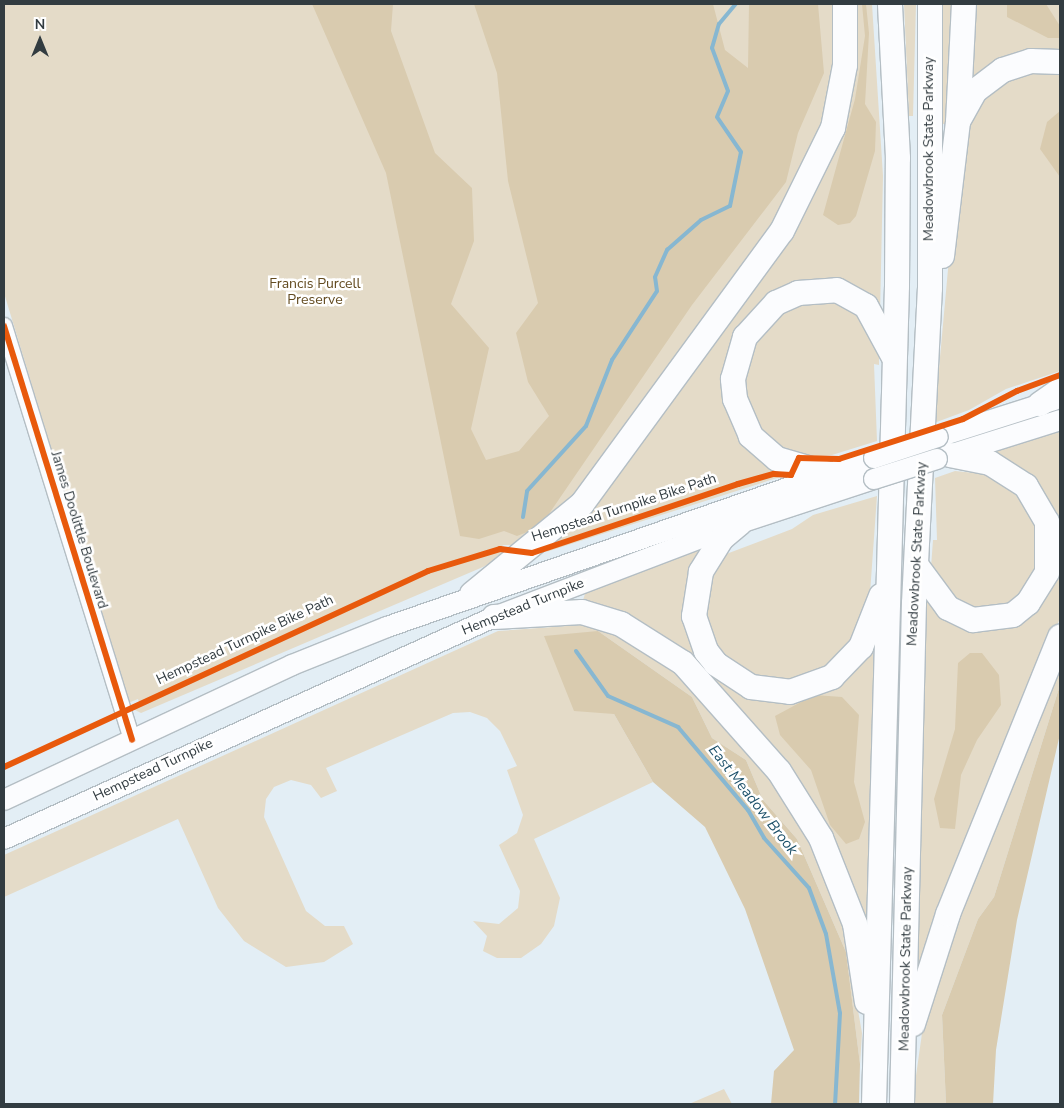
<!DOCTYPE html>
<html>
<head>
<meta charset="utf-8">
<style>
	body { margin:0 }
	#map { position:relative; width:1064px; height:1108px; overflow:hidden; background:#e3eef5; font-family:"Nunito Sans",sans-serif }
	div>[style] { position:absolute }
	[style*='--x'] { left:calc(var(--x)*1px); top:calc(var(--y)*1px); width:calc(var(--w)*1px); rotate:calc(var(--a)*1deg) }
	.green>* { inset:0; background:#e4dbc8 }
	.forest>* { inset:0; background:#d9cbaf }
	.stream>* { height:4px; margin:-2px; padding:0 2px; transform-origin:2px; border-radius:2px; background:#87b7d1 }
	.roads { filter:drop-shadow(1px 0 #b4bec4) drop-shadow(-1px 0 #b4bec4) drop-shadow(0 1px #b4bec4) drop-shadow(0 -1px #b4bec4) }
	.tertiary>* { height:16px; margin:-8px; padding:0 8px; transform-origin:8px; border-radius:8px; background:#fbfcfe }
	.primary>* { height:20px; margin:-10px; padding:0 10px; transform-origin:10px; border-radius:10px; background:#fbfcfe }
	.motorway>* { height:24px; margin:-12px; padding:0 12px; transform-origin:12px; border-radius:12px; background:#fbfcfe }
	.bridges { filter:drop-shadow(1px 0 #b4bec4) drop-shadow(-1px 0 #b4bec4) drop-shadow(0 1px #b4bec4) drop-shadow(0 -1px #b4bec4) }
	.primary-bridge>* { height:20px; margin:-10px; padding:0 10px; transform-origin:10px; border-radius:10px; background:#fbfcfe }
	.cycleway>* { height:6px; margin:-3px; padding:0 3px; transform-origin:3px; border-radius:3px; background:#e8590c }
	span { translate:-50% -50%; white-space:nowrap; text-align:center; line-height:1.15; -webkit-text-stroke:5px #fff; paint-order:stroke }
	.street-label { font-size:14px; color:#323c41 }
	.park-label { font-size:14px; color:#634b20 }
	.water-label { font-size:15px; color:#1c5069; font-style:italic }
	.frame { position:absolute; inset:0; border:5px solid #323c41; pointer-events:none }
	.north { position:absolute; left:15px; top:15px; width:50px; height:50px; -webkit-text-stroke:4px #fff; paint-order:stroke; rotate:0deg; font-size:14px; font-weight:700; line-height:20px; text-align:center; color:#323c41 }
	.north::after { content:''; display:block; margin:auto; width:18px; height:22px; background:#323c41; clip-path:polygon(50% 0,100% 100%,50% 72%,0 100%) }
</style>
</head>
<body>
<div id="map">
	<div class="green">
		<i style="clip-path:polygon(4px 4px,836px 4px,835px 80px,825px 128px,786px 212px,581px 498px,525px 545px,502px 545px,512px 552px,483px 567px,141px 713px,133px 709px,140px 705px,138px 699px,128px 703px,4px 293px)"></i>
		<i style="clip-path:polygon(852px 4px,872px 4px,883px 176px,880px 314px,789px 287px,726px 377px,785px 467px,780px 477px,546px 552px,554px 545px,552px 537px,823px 170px)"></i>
		<i style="clip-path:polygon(904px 4px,916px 4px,913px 116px,909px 116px)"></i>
		<i style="clip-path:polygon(941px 4px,957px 4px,947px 124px,940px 124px)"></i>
		<i style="clip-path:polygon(971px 4px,1060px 4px,1060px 52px,968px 77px)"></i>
		<i style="clip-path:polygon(1060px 69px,1060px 371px,1006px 389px,969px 410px,934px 423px,959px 149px,969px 114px,991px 85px,1018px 70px)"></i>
		<i style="clip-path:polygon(799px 297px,850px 300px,879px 343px,879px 365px,874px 364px,877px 441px,832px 455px,792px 458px,759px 438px,738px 382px,755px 330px)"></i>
		<i style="clip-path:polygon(1060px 429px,1060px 618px,921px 974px,916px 972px,924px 593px,938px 606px,1015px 619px,1055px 535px,997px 460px,997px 449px)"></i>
		<i style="clip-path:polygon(988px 468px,1009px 477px,1041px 521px,1041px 571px,1007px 611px,956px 607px,931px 567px,933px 540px,937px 540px,935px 478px,955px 471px,985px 474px)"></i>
		<i style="clip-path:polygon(877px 496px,868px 621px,834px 669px,774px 686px,717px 658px,702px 629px,713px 559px,792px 529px,813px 515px)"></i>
		<i style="clip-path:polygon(703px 549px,690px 641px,712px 668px,768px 697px,873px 647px,876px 699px,868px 937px,852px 894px,706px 676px,581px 606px,586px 591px)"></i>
		<i style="clip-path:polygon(608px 623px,672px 660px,791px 799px,841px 914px,862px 1033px,860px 1064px,846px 952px,797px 839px,763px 800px,746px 760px,712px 738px,692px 697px,598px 631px,614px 714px,653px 782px,534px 839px,560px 898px,554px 926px,541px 944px,521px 958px,497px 958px,483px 951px,487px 936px,473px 921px,499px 924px,518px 908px,520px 891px,499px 845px,517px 833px,523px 815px,507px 770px,517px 766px,500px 731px,487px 718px,470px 712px,453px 713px,326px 768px,337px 791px,321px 798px,311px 785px,291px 780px,274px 787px,266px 799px,264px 817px,306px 911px,325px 926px,344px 926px,353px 944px,324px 962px,286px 967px,244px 941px,218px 908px,178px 819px,4px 897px,4px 855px,498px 631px)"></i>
		<i style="clip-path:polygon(1060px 648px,1060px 685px,994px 897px,978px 919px,942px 1015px,946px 1104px,912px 1104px,927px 998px)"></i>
		<i style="clip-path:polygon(724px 1089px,732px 1104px,689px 1104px)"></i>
	</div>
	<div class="forest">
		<i style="clip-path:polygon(312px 4px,393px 4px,391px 31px,435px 153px,472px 188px,474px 241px,451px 304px,489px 348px,471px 429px,486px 460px,519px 451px,549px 416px,528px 382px,516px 333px,538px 303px,508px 181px,497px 73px,474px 4px,713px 4px,725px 50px,748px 68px,749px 4px,818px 4px,824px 73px,798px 133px,786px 182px,692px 305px,540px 527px,517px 536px,504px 531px,479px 539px,460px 536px,386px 173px)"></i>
		<i style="clip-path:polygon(862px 4px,866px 4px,869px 33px,865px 104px,876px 122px,875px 151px,856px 216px,850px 223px,838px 225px,823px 215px,855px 99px,865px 36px)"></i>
		<i style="clip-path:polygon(1007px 4px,1046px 4px,1060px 26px,1060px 38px,1048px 38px,1007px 17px)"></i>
		<i style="clip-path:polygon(1060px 111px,1060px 177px,1040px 149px,1047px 122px)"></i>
		<i style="clip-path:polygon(598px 631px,692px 697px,712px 738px,746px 760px,763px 800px,797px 839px,846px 952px,860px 1064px,859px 1104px,771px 1104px,774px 1071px,794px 1050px,745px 909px,705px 827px,653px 782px,614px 714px,574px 711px,544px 636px)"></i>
		<i style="clip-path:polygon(970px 653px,982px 653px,999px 675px,1001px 705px,977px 740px,961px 775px,955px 829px,940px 828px,934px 799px,955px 729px,958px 663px)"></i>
		<i style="clip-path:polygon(1060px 685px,1060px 734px,1017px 920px,996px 1050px,993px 1104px,946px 1104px,942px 1015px,978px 919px,994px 897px)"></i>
		<i style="clip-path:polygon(814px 695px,842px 697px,859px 715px,854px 782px,865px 822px,859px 839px,846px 844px,830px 825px,811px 770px,780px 735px,775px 716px)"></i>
	</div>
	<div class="stream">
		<i style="--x:523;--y:517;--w:26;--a:-81"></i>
		<i style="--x:527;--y:491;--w:88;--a:-47.8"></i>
		<i style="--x:586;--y:426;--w:71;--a:-68.5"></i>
		<i style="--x:612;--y:360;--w:82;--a:-56.9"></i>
		<i style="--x:657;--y:291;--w:14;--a:-98"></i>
		<i style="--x:655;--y:277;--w:30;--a:-66"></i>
		<i style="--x:667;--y:250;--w:45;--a:-41.4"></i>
		<i style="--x:701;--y:220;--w:32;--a:-26"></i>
		<i style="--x:730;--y:206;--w:55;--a:-78.5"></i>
		<i style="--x:741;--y:152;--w:42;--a:-124.4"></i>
		<i style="--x:717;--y:117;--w:28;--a:-67"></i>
		<i style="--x:728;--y:91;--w:46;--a:-110.4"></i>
		<i style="--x:712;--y:48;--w:25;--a:-74"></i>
		<i style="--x:719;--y:24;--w:26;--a:-50"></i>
		<i style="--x:576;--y:651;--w:55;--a:54.6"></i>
		<i style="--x:608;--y:696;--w:77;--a:23.9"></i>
		<i style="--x:678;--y:727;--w:109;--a:49.9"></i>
		<i style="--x:748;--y:810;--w:32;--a:60"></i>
		<i style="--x:764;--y:838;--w:67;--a:48"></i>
		<i style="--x:809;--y:888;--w:49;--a:69.7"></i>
		<i style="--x:826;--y:934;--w:80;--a:80"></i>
		<i style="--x:840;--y:1013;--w:91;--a:93.1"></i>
	</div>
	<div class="roads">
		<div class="tertiary">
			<i style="--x:4;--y:326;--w:433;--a:72.8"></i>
		</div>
		<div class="primary">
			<i style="--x:938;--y:437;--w:122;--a:-17.7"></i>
			<i style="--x:946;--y:456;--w:120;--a:-17.5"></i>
			<i style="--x:4;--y:800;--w:318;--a:-25.1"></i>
			<i style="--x:292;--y:665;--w:102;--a:-21.8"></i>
			<i style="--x:387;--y:627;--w:515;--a:-19.14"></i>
			<i style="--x:4;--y:839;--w:538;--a:-24.37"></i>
			<i style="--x:494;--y:617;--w:263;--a:-20.9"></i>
			<i style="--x:740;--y:523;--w:141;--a:-18.2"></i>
		</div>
		<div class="motorway">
			<i style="--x:960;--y:118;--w:31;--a:-61"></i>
			<i style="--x:975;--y:91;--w:35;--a:-37"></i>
			<i style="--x:1003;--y:70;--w:29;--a:-18"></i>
			<i style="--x:1031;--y:61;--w:29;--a:2"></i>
			<i style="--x:942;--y:256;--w:135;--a:-83.2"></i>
			<i style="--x:958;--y:122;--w:118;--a:-87.1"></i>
			<i style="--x:1040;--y:404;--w:24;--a:-35"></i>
			<i style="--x:829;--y:474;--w:54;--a:-163.9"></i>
			<i style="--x:777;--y:459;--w:35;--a:-139"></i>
			<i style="--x:751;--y:436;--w:40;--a:-113.4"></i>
			<i style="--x:735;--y:399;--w:20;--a:-96"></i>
			<i style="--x:733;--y:379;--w:44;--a:-74.1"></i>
			<i style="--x:745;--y:337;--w:46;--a:-47.6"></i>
			<i style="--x:776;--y:303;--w:24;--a:-24"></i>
			<i style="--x:798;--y:293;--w:39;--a:-4"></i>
			<i style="--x:837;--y:290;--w:33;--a:29"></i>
			<i style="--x:866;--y:306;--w:57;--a:61.6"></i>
			<i style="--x:740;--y:523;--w:23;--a:140"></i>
			<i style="--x:722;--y:538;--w:40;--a:122"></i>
			<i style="--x:701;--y:572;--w:45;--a:99"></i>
			<i style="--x:694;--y:616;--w:37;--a:71"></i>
			<i style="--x:706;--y:651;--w:16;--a:52"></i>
			<i style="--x:716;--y:664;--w:42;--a:33.3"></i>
			<i style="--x:751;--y:687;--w:39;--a:7"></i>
			<i style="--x:790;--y:692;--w:45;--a:-19.7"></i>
			<i style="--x:832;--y:677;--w:42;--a:-46"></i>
			<i style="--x:861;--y:647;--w:55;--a:-68.6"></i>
			<i style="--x:917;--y:566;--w:52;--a:53.6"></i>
			<i style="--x:948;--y:608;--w:28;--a:26"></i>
			<i style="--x:973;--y:620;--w:40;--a:-7.1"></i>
			<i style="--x:1013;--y:615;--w:19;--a:-39"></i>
			<i style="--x:1028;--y:603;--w:36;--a:-58"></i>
			<i style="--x:1047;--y:572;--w:50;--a:-90"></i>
			<i style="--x:1047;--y:522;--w:42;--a:-120.3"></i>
			<i style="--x:1026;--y:486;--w:43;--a:-147.4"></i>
			<i style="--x:990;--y:463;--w:41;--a:-168.7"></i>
			<i style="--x:472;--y:594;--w:142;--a:-39.3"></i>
			<i style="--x:582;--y:504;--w:338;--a:-53.8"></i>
			<i style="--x:782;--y:231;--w:115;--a:-63.7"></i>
			<i style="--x:833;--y:128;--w:64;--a:-79.2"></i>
			<i style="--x:845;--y:65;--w:61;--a:-90"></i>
			<i style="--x:494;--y:617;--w:88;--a:-3.3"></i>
			<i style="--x:582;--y:612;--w:41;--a:17.1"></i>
			<i style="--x:621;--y:624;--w:73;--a:32.2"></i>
			<i style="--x:683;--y:663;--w:144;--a:48.4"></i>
			<i style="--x:779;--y:771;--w:79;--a:57.9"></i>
			<i style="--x:821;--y:838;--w:92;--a:68.4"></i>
			<i style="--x:855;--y:924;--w:79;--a:81.3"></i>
			<i style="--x:913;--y:1024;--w:115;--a:-72.3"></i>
			<i style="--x:948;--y:914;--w:299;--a:-68"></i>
			<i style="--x:874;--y:1104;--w:818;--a:-88.39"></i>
			<i style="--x:897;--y:286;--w:128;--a:-89.6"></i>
			<i style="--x:898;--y:158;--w:154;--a:-93"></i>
			<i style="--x:902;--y:1104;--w:501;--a:-88.63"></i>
			<i style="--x:914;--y:603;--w:315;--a:-87.1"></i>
			<i style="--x:930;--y:288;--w:284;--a:-90"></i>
		</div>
	</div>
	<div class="bridges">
		<div class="primary-bridge">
			<i style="--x:874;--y:458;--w:67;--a:-18.2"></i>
			<i style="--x:874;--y:479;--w:66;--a:-17.6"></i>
		</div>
	</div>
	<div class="cycleway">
		<i style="--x:4;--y:326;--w:433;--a:72.8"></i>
		<i style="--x:4;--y:767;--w:467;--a:-24.8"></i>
		<i style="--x:428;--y:571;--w:75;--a:-17"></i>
		<i style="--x:500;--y:549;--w:32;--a:7"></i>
		<i style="--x:532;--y:553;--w:217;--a:-18.5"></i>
		<i style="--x:738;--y:484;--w:37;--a:-16"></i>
		<i style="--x:774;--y:474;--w:17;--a:3"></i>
		<i style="--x:791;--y:475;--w:19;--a:-65"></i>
		<i style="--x:799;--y:458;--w:40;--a:1.4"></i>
		<i style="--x:839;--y:459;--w:130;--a:-17.9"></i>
		<i style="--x:963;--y:419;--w:61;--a:-27.4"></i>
		<i style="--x:1017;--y:391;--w:46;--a:-20.4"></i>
	</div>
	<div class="street-label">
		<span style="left:929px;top:149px;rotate:-90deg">Meadowbrook State Parkway</span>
		<span style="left:624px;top:508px;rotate:-18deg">Hempstead Turnpike Bike Path</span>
		<span style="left:79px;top:530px;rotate:73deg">James Doolittle Boulevard</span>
		<span style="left:917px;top:554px;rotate:-87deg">Meadowbrook State Parkway</span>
		<span style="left:523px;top:607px;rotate:-22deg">Hempstead Turnpike</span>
		<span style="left:245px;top:640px;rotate:-25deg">Hempstead Turnpike Bike Path</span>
		<span style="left:153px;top:770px;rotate:-25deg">Hempstead Turnpike</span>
		<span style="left:906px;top:959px;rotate:-89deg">Meadowbrook State Parkway</span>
	</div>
	<div class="park-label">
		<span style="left:315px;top:292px">Francis Purcell<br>Preserve</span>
	</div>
	<div class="water-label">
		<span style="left:753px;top:800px;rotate:52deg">East Meadow Brook</span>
	</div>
	<div class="frame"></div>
	<div class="north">N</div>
</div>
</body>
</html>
